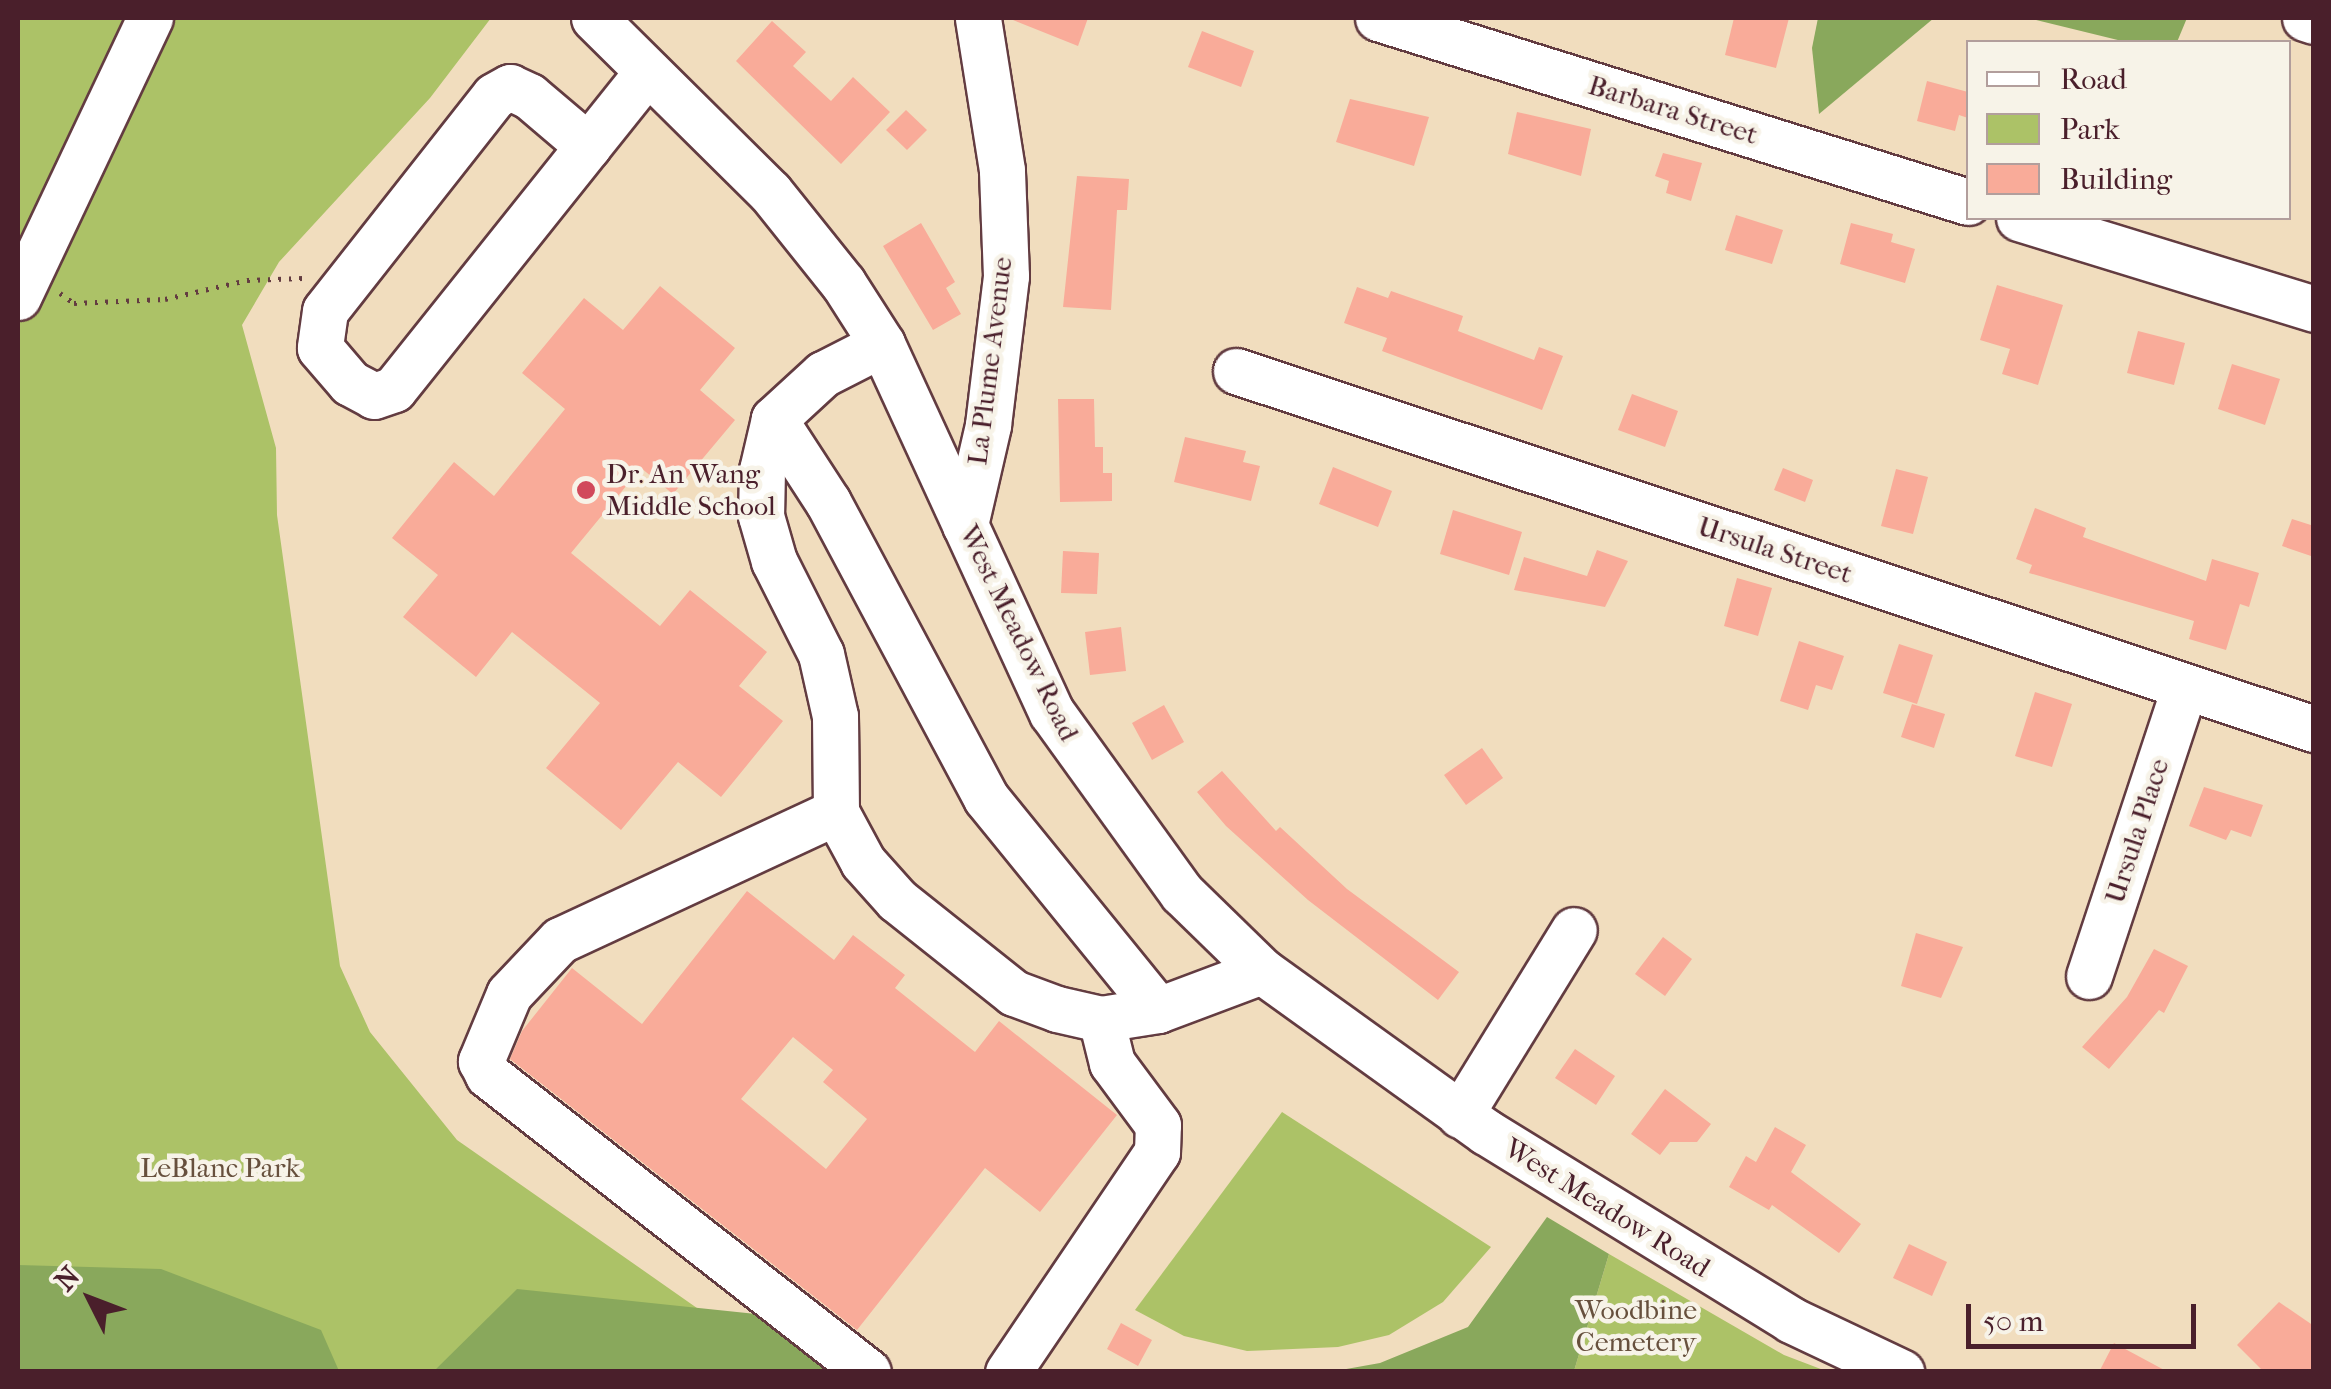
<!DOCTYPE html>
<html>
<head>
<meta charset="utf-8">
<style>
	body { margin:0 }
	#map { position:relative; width:2331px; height:1389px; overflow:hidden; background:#f1ddbe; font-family:"IM FELL French Canon",serif }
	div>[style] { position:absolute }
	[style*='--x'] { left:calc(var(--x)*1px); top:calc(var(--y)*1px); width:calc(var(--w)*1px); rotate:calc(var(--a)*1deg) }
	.green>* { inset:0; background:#acc267 }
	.forest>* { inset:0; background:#89a85c }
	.building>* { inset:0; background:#f9ab99 }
	.path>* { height:5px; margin-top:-2.5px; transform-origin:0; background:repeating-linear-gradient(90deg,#633c41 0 2.5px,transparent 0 10.5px) }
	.roads { filter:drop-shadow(2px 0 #633c41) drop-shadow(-2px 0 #633c41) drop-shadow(0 2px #633c41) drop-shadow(0 -2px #633c41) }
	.minor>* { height:45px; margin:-22.5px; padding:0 22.5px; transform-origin:22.5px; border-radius:22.5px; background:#fff }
	.dots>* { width:28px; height:28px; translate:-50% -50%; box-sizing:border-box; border:5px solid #f7f3e8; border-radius:50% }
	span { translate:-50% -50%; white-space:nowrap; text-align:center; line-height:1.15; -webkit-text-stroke:9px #f7f3e8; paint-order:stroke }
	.street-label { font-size:28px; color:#4a1f2b }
	.poi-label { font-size:28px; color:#4a1f2b }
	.left { translate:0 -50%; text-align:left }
	.park-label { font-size:28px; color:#67503d }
	.frame { position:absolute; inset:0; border:20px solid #4a1f2b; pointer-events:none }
	.legend { position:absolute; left:1966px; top:40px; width:325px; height:180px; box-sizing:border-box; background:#f7f3e8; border:2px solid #b29e9c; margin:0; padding:12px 18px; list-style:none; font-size:30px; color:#4a1f2b }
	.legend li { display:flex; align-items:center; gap:20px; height:50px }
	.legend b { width:50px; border:2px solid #b29e9c }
	.north { position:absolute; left:40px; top:1249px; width:100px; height:100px; -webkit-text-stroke:8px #f7f3e8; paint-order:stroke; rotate:312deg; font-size:28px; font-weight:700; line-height:40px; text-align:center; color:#4a1f2b }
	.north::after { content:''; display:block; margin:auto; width:35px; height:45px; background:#4a1f2b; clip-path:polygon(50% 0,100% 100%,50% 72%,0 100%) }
	.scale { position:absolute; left:1966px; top:1304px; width:230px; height:45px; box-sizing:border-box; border:5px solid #4a1f2b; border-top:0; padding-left:12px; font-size:30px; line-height:35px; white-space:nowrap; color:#4a1f2b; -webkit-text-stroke:8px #f7f3e8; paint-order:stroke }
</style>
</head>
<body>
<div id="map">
	<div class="green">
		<i style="clip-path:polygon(18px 18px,491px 18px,430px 98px,279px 262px,242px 325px,276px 448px,277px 515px,340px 966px,370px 1032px,457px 1140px,787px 1371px,18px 1371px)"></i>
		<i style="clip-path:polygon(1282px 1112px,1491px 1247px,1443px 1302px,1389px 1335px,1338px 1347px,1247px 1351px,1184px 1336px,1135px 1310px)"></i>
		<i style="clip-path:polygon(1609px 1254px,1784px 1355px,1826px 1371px,1574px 1371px)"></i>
	</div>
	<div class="forest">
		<i style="clip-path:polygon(1818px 18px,1934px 18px,1819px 114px,1812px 48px)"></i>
		<i style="clip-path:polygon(2028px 18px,2187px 18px,2177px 42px,2126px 42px)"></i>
		<i style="clip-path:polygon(1547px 1217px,1609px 1254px,1574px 1371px,1335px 1371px,1380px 1363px,1468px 1327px)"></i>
		<i style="clip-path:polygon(18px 1265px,161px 1269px,321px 1330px,339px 1371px,18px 1371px)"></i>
		<i style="clip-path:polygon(517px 1289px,756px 1314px,836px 1371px,433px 1372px)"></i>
	</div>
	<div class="building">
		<i style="clip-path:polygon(1008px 18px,1088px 18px,1078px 46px)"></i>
		<i style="clip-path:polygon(1734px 18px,1789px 18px,1776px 68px,1725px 55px)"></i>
		<i style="clip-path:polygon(772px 21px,806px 52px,793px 66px,831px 101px,853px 77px,890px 112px,841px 164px,736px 61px)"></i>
		<i style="clip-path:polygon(1202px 31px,1254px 51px,1241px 87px,1188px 67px)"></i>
		<i style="clip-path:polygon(1927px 81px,1968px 92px,1968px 118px,1959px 115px,1955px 131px,1917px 121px)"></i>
		<i style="clip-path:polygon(1350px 99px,1429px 117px,1414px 166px,1336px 142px)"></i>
		<i style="clip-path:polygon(906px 110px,927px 130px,907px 150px,886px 130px)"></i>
		<i style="clip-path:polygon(1517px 112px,1591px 129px,1581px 176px,1508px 154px)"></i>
		<i style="clip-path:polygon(1663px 153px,1702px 163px,1691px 201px,1666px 193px,1669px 181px,1655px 176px)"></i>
		<i style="clip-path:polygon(1077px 176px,1129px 179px,1127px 210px,1117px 210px,1111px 310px,1063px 307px)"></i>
		<i style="clip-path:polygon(1736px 215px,1783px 230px,1772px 264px,1725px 250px)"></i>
		<i style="clip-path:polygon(921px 223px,955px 282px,946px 288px,961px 314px,933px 330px,883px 246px)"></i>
		<i style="clip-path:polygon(1851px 223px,1893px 234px,1891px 242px,1915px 249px,1905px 283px,1840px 264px)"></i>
		<i style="clip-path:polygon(1997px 285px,2063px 305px,2038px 385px,2002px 374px,2010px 349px,1980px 340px)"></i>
		<i style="clip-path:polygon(660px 286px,735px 348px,700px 390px,735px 420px,673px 494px,641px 468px,571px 553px,660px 626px,690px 590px,767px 652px,739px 686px,783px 721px,721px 797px,678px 762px,621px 830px,546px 768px,600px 703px,512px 632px,476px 677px,403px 617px,438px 575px,392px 538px,454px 462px,494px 496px,565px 409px,522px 373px,584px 298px,623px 330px)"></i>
		<i style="clip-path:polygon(1357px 287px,1388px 298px,1391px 291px,1463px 316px,1458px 331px,1534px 360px,1539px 347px,1563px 356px,1542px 410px,1382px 351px,1387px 338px,1344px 323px)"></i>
		<i style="clip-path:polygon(2138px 331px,2185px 343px,2174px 385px,2127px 373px)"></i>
		<i style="clip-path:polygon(2232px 364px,2280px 379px,2265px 425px,2218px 409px)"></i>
		<i style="clip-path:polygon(1632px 394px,1678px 411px,1665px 447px,1618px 430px)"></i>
		<i style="clip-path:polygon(1058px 399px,1094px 399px,1095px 447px,1103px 447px,1103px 473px,1112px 473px,1112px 501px,1060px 502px)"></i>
		<i style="clip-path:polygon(1185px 437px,1246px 451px,1243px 462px,1260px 466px,1251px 501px,1174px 482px)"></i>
		<i style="clip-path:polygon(1333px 467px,1392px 491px,1378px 527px,1319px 504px)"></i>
		<i style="clip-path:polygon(1783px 468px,1813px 480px,1805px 502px,1774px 490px)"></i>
		<i style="clip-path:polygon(1896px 469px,1928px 477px,1913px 534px,1881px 526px)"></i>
		<i style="clip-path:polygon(2035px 508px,2086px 528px,2083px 537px,2206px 581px,2212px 559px,2259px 573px,2249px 607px,2240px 604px,2226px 650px,2189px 639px,2194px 621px,2029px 573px,2032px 565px,2016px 559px)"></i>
		<i style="clip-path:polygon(1453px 510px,1522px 532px,1509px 575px,1440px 554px)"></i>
		<i style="clip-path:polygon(2292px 519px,2314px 526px,2314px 557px,2282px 546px)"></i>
		<i style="clip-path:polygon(1597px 550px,1628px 561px,1605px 607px,1514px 590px,1524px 557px,1587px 576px)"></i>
		<i style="clip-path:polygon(1063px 551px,1099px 553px,1097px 594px,1061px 593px)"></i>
		<i style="clip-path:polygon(1737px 578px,1772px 588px,1758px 636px,1724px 626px)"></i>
		<i style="clip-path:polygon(1121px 627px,1126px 671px,1090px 675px,1085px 632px)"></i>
		<i style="clip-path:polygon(1799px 641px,1844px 656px,1832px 690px,1816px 685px,1808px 710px,1780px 701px)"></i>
		<i style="clip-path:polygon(1899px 644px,1933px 655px,1917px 704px,1883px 693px)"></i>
		<i style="clip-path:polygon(2035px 692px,2072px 704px,2052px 767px,2015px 756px)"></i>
		<i style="clip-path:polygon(1912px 704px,1945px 714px,1934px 748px,1901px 737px)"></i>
		<i style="clip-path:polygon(1164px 705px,1184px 742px,1152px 760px,1132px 723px)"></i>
		<i style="clip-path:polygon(1482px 748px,1503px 778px,1466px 805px,1444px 775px)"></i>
		<i style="clip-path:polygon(1222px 771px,1276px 831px,1280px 827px,1347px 889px,1459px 972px,1438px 1000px,1308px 900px,1226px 826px,1197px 792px)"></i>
		<i style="clip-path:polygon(2204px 787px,2263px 805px,2251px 837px,2231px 830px,2226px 840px,2189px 826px)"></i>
		<i style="clip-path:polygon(evenodd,747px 891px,834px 960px,853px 935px,905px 975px,895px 988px,975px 1052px,999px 1021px,1117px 1115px,1040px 1212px,985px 1168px,857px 1330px,510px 1059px,522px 1031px,572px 968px,642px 1024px,747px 891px,793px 1037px,833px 1070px,823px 1082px,867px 1119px,826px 1169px,741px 1099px,793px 1037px)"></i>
		<i style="clip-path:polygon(1916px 933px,1963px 947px,1941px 998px,1901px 986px)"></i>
		<i style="clip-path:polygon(1663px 937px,1692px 959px,1665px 996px,1635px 974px)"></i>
		<i style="clip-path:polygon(2154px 949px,2188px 966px,2164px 1013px,2159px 1010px,2109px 1069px,2082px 1047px,2127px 997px)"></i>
		<i style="clip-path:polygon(1575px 1049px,1615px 1076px,1596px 1105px,1555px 1078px)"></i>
		<i style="clip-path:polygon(1665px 1089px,1711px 1124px,1697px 1142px,1670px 1142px,1660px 1155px,1631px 1134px)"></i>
		<i style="clip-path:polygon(1775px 1127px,1806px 1145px,1791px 1172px,1861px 1224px,1839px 1253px,1772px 1205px,1769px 1210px,1729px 1187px,1746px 1156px,1756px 1162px)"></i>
		<i style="clip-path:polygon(1909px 1244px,1947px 1262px,1932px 1296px,1893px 1278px)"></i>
		<i style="clip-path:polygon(2279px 1302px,2314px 1326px,2314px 1372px,2264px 1372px,2237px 1345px)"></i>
		<i style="clip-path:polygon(1121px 1323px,1152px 1340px,1138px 1366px,1107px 1349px)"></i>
		<i style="clip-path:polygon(2114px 1343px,2168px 1372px,2099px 1372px)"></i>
	</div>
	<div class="path">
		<i style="--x:60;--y:293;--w:17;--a:36"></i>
		<i style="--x:74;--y:303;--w:91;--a:-2.5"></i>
		<i style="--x:165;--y:299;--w:84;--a:-13"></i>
		<i style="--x:247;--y:280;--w:56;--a:-2"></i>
	</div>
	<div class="roads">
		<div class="minor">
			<i style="--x:594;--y:18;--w:247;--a:44.7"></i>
			<i style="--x:770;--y:192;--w:117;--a:51.3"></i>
			<i style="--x:843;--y:283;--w:72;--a:57.4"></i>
			<i style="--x:882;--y:344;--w:406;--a:65.3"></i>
			<i style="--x:1052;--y:713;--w:222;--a:54.2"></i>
			<i style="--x:1182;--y:893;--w:112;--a:44.3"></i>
			<i style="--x:1262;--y:971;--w:276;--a:35.7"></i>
			<i style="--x:1486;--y:1132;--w:358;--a:31.6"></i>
			<i style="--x:1791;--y:1320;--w:122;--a:25.3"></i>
			<i style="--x:1378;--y:18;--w:618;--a:17.32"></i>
			<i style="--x:2305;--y:18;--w:9;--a:18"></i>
			<i style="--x:588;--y:146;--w:77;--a:-139.7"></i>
			<i style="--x:529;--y:96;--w:21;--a:-155"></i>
			<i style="--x:510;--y:87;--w:18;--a:151"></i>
			<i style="--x:494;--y:96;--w:273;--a:128.2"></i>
			<i style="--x:325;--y:311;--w:37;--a:98"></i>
			<i style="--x:320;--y:348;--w:46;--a:49.4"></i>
			<i style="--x:350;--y:383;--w:27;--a:28"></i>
			<i style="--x:374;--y:396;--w:21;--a:-19"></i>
			<i style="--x:394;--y:389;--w:311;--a:-51.4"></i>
			<i style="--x:588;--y:146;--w:95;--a:-51.4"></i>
			<i style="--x:2019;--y:218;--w:309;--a:17.1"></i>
			<i style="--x:18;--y:297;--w:309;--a:-64.7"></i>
			<i style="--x:882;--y:344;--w:66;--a:153"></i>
			<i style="--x:823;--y:374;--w:67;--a:137.4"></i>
			<i style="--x:774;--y:419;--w:52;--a:103.2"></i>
			<i style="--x:762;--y:470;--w:46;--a:91.2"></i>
			<i style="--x:761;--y:516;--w:47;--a:73.9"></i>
			<i style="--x:774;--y:561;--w:104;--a:63.2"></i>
			<i style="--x:821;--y:654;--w:64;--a:77.3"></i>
			<i style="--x:835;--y:716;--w:96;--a:89.4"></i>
			<i style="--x:836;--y:812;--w:57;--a:61.6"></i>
			<i style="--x:863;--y:862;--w:51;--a:48.2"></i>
			<i style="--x:897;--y:900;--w:149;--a:38.5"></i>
			<i style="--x:1014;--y:993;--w:46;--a:20.4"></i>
			<i style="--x:1057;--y:1009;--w:45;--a:12.8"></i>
			<i style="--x:1101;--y:1019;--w:58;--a:-9"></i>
			<i style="--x:1158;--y:1010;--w:111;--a:-20.6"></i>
			<i style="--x:1236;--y:371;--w:1136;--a:18.37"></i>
			<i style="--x:774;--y:419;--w:99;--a:57"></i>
			<i style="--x:828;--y:502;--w:336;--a:61.9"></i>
			<i style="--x:986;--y:798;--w:273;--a:50.9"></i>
			<i style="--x:965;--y:525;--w:103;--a:-77"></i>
			<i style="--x:988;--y:425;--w:150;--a:-83.1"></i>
			<i style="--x:1006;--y:276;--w:106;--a:-92.2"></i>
			<i style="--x:1002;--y:170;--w:154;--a:-99"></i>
			<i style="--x:836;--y:812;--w:304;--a:155.1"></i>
			<i style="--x:560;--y:940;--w:74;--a:133.4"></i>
			<i style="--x:509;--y:994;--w:73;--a:112.7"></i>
			<i style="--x:481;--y:1061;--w:16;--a:63"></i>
			<i style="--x:488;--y:1075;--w:482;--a:38"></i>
			<i style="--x:2089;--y:976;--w:305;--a:-71.7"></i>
			<i style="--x:1460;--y:1115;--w:217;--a:-58.4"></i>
			<i style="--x:1008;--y:1372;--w:266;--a:-55.9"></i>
			<i style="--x:1157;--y:1152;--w:27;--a:-88"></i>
			<i style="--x:1158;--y:1125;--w:77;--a:-126.6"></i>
			<i style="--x:1112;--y:1063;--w:45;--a:-104"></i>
		</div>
	</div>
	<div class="dots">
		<i style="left:586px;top:490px;background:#d1495b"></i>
	</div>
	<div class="street-label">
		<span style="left:1673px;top:110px;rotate:17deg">Barbara Street</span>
		<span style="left:990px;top:361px;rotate:-83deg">La Plume Avenue</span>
		<span style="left:1775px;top:550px;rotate:18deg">Ursula Street</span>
		<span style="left:1019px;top:633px;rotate:64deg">West Meadow Road</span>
		<span style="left:2137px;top:831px;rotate:-72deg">Ursula Place</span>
		<span style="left:1607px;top:1208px;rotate:32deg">West Meadow Road</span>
	</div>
	<div class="poi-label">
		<span class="left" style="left:606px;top:490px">Dr. An Wang<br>Middle School</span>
	</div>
	<div class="park-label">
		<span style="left:220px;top:1168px">LeBlanc Park</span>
		<span style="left:1636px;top:1326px">Woodbine<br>Cemetery</span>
	</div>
	<div class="frame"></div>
	<ul class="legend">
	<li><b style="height:12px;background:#fff"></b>Road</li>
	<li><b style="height:28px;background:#acc267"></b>Park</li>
	<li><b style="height:28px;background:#f9ab99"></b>Building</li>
	</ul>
	<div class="north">N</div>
	<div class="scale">50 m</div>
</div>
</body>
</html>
